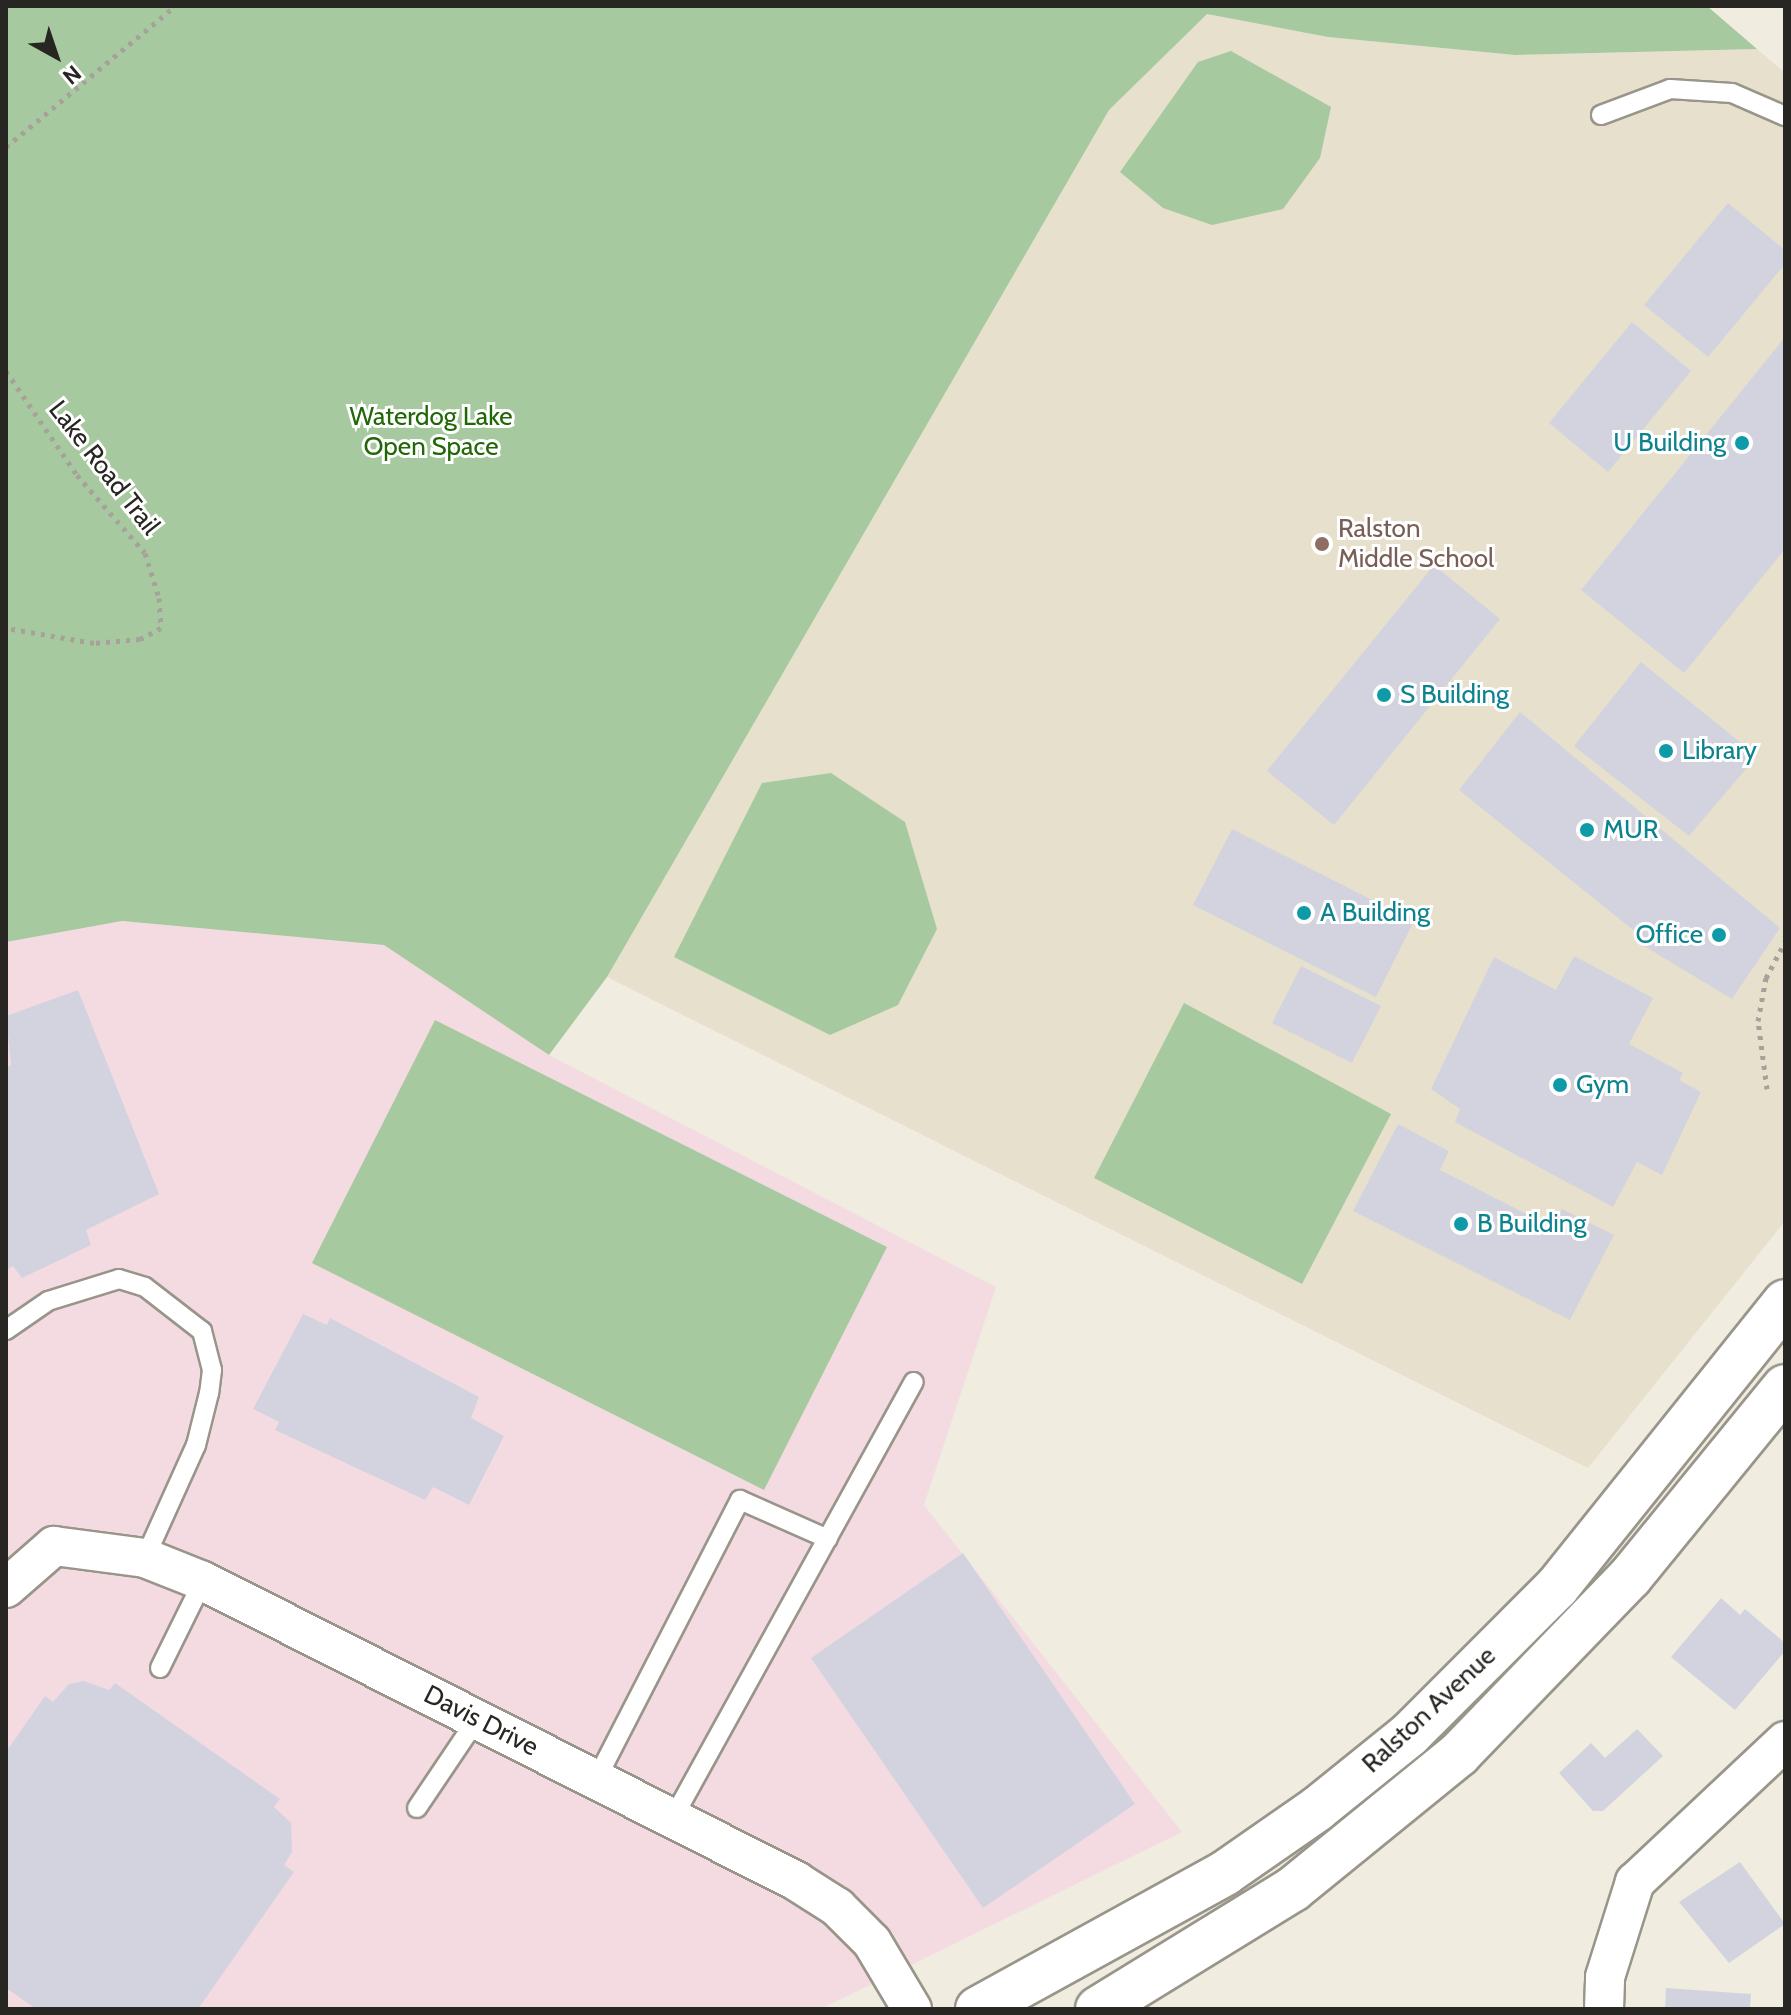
<!DOCTYPE html>
<html>
<head>
<meta charset="utf-8">
<style>
	body { margin:0 }
	#map { position:relative; width:1791px; height:2015px; overflow:hidden; background:#f0ece0; font-family:Cabin,sans-serif }
	div>[style] { position:absolute }
	[style*='--x'] { left:calc(var(--x)*1px); top:calc(var(--y)*1px); width:calc(var(--w)*1px); rotate:calc(var(--a)*1deg) }
	.commercial>* { inset:0; background:#f4dbe2 }
	.built>* { inset:0; background:#e6e0cd }
	.green>* { inset:0; background:#a7c99f }
	.building>* { inset:0; background:#d3d3df }
	.path>* { height:5px; margin-top:-2.5px; transform-origin:0; background:repeating-linear-gradient(90deg,#a6a299 0 4px,transparent 0 10px) }
	.roads { filter:drop-shadow(2px 0 #99958a) drop-shadow(-2px 0 #99958a) drop-shadow(0 2px #99958a) drop-shadow(0 -2px #99958a) }
	.lane>* { height:18px; margin:-9px; padding:0 9px; transform-origin:9px; border-radius:9px; background:#fff }
	.street>* { height:38px; margin:-19px; padding:0 19px; transform-origin:19px; border-radius:19px; background:#fff }
	.secondary>* { height:44px; margin:-22px; padding:0 22px; transform-origin:22px; border-radius:22px; background:#fff }
	.dots>* { width:22px; height:22px; translate:-50% -50%; box-sizing:border-box; border:4px solid #fff; border-radius:50% }
	span { translate:-50% -50%; white-space:nowrap; text-align:center; line-height:1.15; -webkit-text-stroke:6px #fff; paint-order:stroke }
	.park-label { font-size:26px; color:#206705 }
	.culture-label { font-size:26px; color:#0d838f }
	.right { translate:-100% -50%; text-align:right }
	.left { translate:0 -50%; text-align:left }
	.street-label { font-size:26px; color:#282622 }
	.education-label { font-size:26px; color:#785e54 }
	.frame { position:absolute; inset:0; border:8px solid #282622; pointer-events:none }
	.north { position:absolute; left:16px; top:16px; width:80px; height:80px; -webkit-text-stroke:6px #fff; paint-order:stroke; rotate:140deg; font-size:22px; font-weight:700; line-height:32px; text-align:center; color:#282622 }
	.north::after { content:''; display:block; margin:auto; width:28px; height:36px; background:#282622; clip-path:polygon(50% 0,100% 100%,50% 72%,0 100%) }
</style>
</head>
<body>
<div id="map">
	<div class="commercial">
		<i style="clip-path:polygon(122px 921px,384px 945px,549px 1055px,996px 1287px,924px 1505px,1182px 1832px,821px 2009px,6px 2009px,6px 942px)"></i>
	</div>
	<div class="built">
		<i style="clip-path:polygon(1207px 13px,1328px 37px,1515px 55px,1757px 49px,1785px 73px,1785px 1221px,1588px 1468px,607px 977px,1109px 110px)"></i>
	</div>
	<div class="green">
		<i style="clip-path:polygon(6px 6px,1707px 6px,1757px 49px,1515px 55px,1328px 37px,1207px 14px,1109px 110px,607px 977px,549px 1055px,384px 945px,122px 921px,6px 942px)"></i>
		<i style="clip-path:polygon(1231px 51px,1331px 107px,1320px 158px,1283px 209px,1212px 225px,1163px 208px,1120px 172px,1198px 62px)"></i>
		<i style="clip-path:polygon(831px 773px,905px 822px,937px 929px,898px 1005px,830px 1035px,674px 957px,762px 783px)"></i>
		<i style="clip-path:polygon(1184px 1003px,1391px 1114px,1302px 1284px,1094px 1178px)"></i>
		<i style="clip-path:polygon(435px 1020px,887px 1247px,764px 1490px,312px 1263px)"></i>
	</div>
	<div class="building">
		<i style="clip-path:polygon(1728px 203px,1785px 250px,1785px 264px,1708px 357px,1644px 305px)"></i>
		<i style="clip-path:polygon(1632px 322px,1691px 371px,1608px 472px,1549px 423px)"></i>
		<i style="clip-path:polygon(1785px 337px,1785px 549px,1684px 673px,1581px 590px)"></i>
		<i style="clip-path:polygon(1434px 565px,1500px 619px,1334px 825px,1267px 771px)"></i>
		<i style="clip-path:polygon(1641px 662px,1757px 756px,1689px 836px,1574px 746px)"></i>
		<i style="clip-path:polygon(1520px 712px,1780px 928px,1732px 999px,1644px 946px,1648px 942px,1459px 790px)"></i>
		<i style="clip-path:polygon(1232px 829px,1414px 921px,1376px 997px,1193px 905px)"></i>
		<i style="clip-path:polygon(1574px 956px,1653px 998px,1629px 1044px,1683px 1073px,1679px 1080px,1701px 1092px,1662px 1175px,1637px 1162px,1613px 1207px,1455px 1122px,1460px 1109px,1431px 1089px,1494px 957px,1556px 990px)"></i>
		<i style="clip-path:polygon(1301px 966px,1381px 1006px,1352px 1063px,1272px 1023px)"></i>
		<i style="clip-path:polygon(78px 990px,159px 1194px,86px 1230px,91px 1245px,22px 1278px,13px 1266px,6px 1270px,6px 1068px,11px 1065px,6px 1016px)"></i>
		<i style="clip-path:polygon(1398px 1124px,1449px 1151px,1440px 1170px,1550px 1226px,1562px 1209px,1614px 1235px,1570px 1320px,1353px 1211px)"></i>
		<i style="clip-path:polygon(303px 1314px,327px 1325px,330px 1318px,479px 1397px,471px 1418px,504px 1436px,469px 1505px,433px 1487px,425px 1500px,275px 1430px,279px 1422px,253px 1409px)"></i>
		<i style="clip-path:polygon(963px 1553px,1135px 1804px,983px 1908px,811px 1658px)"></i>
		<i style="clip-path:polygon(1721px 1598px,1740px 1615px,1745px 1609px,1785px 1643px,1785px 1651px,1735px 1710px,1671px 1657px)"></i>
		<i style="clip-path:polygon(84px 1681px,109px 1690px,115px 1683px,280px 1799px,274px 1807px,291px 1823px,292px 1852px,284px 1865px,294px 1872px,198px 2009px,36px 2009px,6px 1988px,6px 1752px,45px 1696px,53px 1702px,69px 1684px)"></i>
		<i style="clip-path:polygon(1637px 1729px,1663px 1756px,1603px 1811px,1593px 1811px,1559px 1773px,1591px 1743px,1605px 1758px)"></i>
		<i style="clip-path:polygon(1740px 1862px,1785px 1924px,1729px 1963px,1679px 1902px)"></i>
		<i style="clip-path:polygon(1666px 1988px,1751px 1994px,1750px 2009px,1665px 2009px)"></i>
	</div>
	<div class="path">
		<i style="--x:6;--y:147;--w:220;--a:-39.8"></i>
		<i style="--x:6;--y:371;--w:126;--a:55.7"></i>
		<i style="--x:77;--y:475;--w:103;--a:48.9"></i>
		<i style="--x:145;--y:553;--w:47;--a:72.7"></i>
		<i style="--x:159;--y:598;--w:30;--a:86"></i>
		<i style="--x:161;--y:628;--w:24;--a:152"></i>
		<i style="--x:140;--y:639;--w:46;--a:175"></i>
		<i style="--x:94;--y:643;--w:89;--a:-170.3"></i>
		<i style="--x:1767;--y:1089;--w:69;--a:-97.5"></i>
		<i style="--x:1758;--y:1021;--w:44;--a:-79.5"></i>
		<i style="--x:1766;--y:978;--w:41;--a:-62.2"></i>
	</div>
	<div class="roads">
		<div class="lane">
			<i style="--x:1601;--y:115;--w:74;--a:-20.6"></i>
			<i style="--x:1670;--y:89;--w:62;--a:3.7"></i>
			<i style="--x:1732;--y:93;--w:58;--a:23.5"></i>
			<i style="--x:6;--y:1330;--w:51;--a:-34.6"></i>
			<i style="--x:48;--y:1301;--w:74;--a:-17.2"></i>
			<i style="--x:119;--y:1279;--w:27;--a:17"></i>
			<i style="--x:145;--y:1287;--w:72;--a:37.7"></i>
			<i style="--x:202;--y:1331;--w:40;--a:75.6"></i>
			<i style="--x:212;--y:1370;--w:23;--a:97"></i>
			<i style="--x:209;--y:1393;--w:54;--a:104"></i>
			<i style="--x:196;--y:1445;--w:124;--a:114.3"></i>
			<i style="--x:160;--y:1668;--w:97;--a:-63.7"></i>
			<i style="--x:596;--y:1780;--w:315;--a:-62.8"></i>
			<i style="--x:740;--y:1500;--w:96;--a:23.9"></i>
			<i style="--x:417;--y:1808;--w:107;--a:-56"></i>
			<i style="--x:673;--y:1818;--w:498;--a:-61.1"></i>
		</div>
		<div class="street">
			<i style="--x:6;--y:1588;--w:64;--a:-41.2"></i>
			<i style="--x:54;--y:1546;--w:92;--a:7.5"></i>
			<i style="--x:145;--y:1558;--w:62;--a:21.6"></i>
			<i style="--x:203;--y:1581;--w:665;--a:26.83"></i>
			<i style="--x:796;--y:1881;--w:49;--a:32.4"></i>
			<i style="--x:837;--y:1907;--w:49;--a:45"></i>
			<i style="--x:872;--y:1942;--w:78;--a:59.2"></i>
			<i style="--x:1604;--y:2009;--w:32;--a:-88"></i>
			<i style="--x:1605;--y:1977;--w:100;--a:-72.5"></i>
			<i style="--x:1635;--y:1882;--w:206;--a:-43.2"></i>
		</div>
		<div class="secondary">
			<i style="--x:978;--y:2009;--w:282;--a:-28.8"></i>
			<i style="--x:1225;--y:1873;--w:112;--a:-34.8"></i>
			<i style="--x:1317;--y:1809;--w:119;--a:-38.9"></i>
			<i style="--x:1410;--y:1734;--w:208;--a:-45"></i>
			<i style="--x:1557;--y:1587;--w:365;--a:-51.3"></i>
			<i style="--x:1098;--y:2009;--w:229;--a:-31.6"></i>
			<i style="--x:1293;--y:1889;--w:214;--a:-39.1"></i>
			<i style="--x:1459;--y:1754;--w:246;--a:-46"></i>
			<i style="--x:1630;--y:1577;--w:245;--a:-50.8"></i>
		</div>
	</div>
	<div class="dots">
		<i style="left:1742px;top:443px;background:#0f9aa8"></i>
		<i style="left:1322px;top:544px;background:#8d6e63"></i>
		<i style="left:1384px;top:695px;background:#0f9aa8"></i>
		<i style="left:1666px;top:751px;background:#0f9aa8"></i>
		<i style="left:1587px;top:830px;background:#0f9aa8"></i>
		<i style="left:1304px;top:913px;background:#0f9aa8"></i>
		<i style="left:1719px;top:935px;background:#0f9aa8"></i>
		<i style="left:1560px;top:1085px;background:#0f9aa8"></i>
		<i style="left:1461px;top:1224px;background:#0f9aa8"></i>
	</div>
	<div class="park-label">
		<span style="left:431px;top:432px">Waterdog Lake<br>Open Space</span>
	</div>
	<div class="culture-label">
		<span class="right" style="left:1726px;top:443px">U Building</span>
		<span class="left" style="left:1400px;top:695px">S Building</span>
		<span class="left" style="left:1682px;top:751px">Library</span>
		<span class="left" style="left:1603px;top:830px">MUR</span>
		<span class="left" style="left:1320px;top:913px">A Building</span>
		<span class="right" style="left:1703px;top:935px">Office</span>
		<span class="left" style="left:1576px;top:1085px">Gym</span>
		<span class="left" style="left:1477px;top:1224px">B Building</span>
	</div>
	<div class="street-label">
		<span style="left:104px;top:468px;rotate:52deg">Lake Road Trail</span>
		<span style="left:1429px;top:1710px;rotate:-43deg">Ralston Avenue</span>
		<span style="left:481px;top:1721px;rotate:27deg">Davis Drive</span>
	</div>
	<div class="education-label">
		<span class="left" style="left:1338px;top:544px">Ralston<br>Middle School</span>
	</div>
	<div class="frame"></div>
	<div class="north">N</div>
</div>
</body>
</html>
